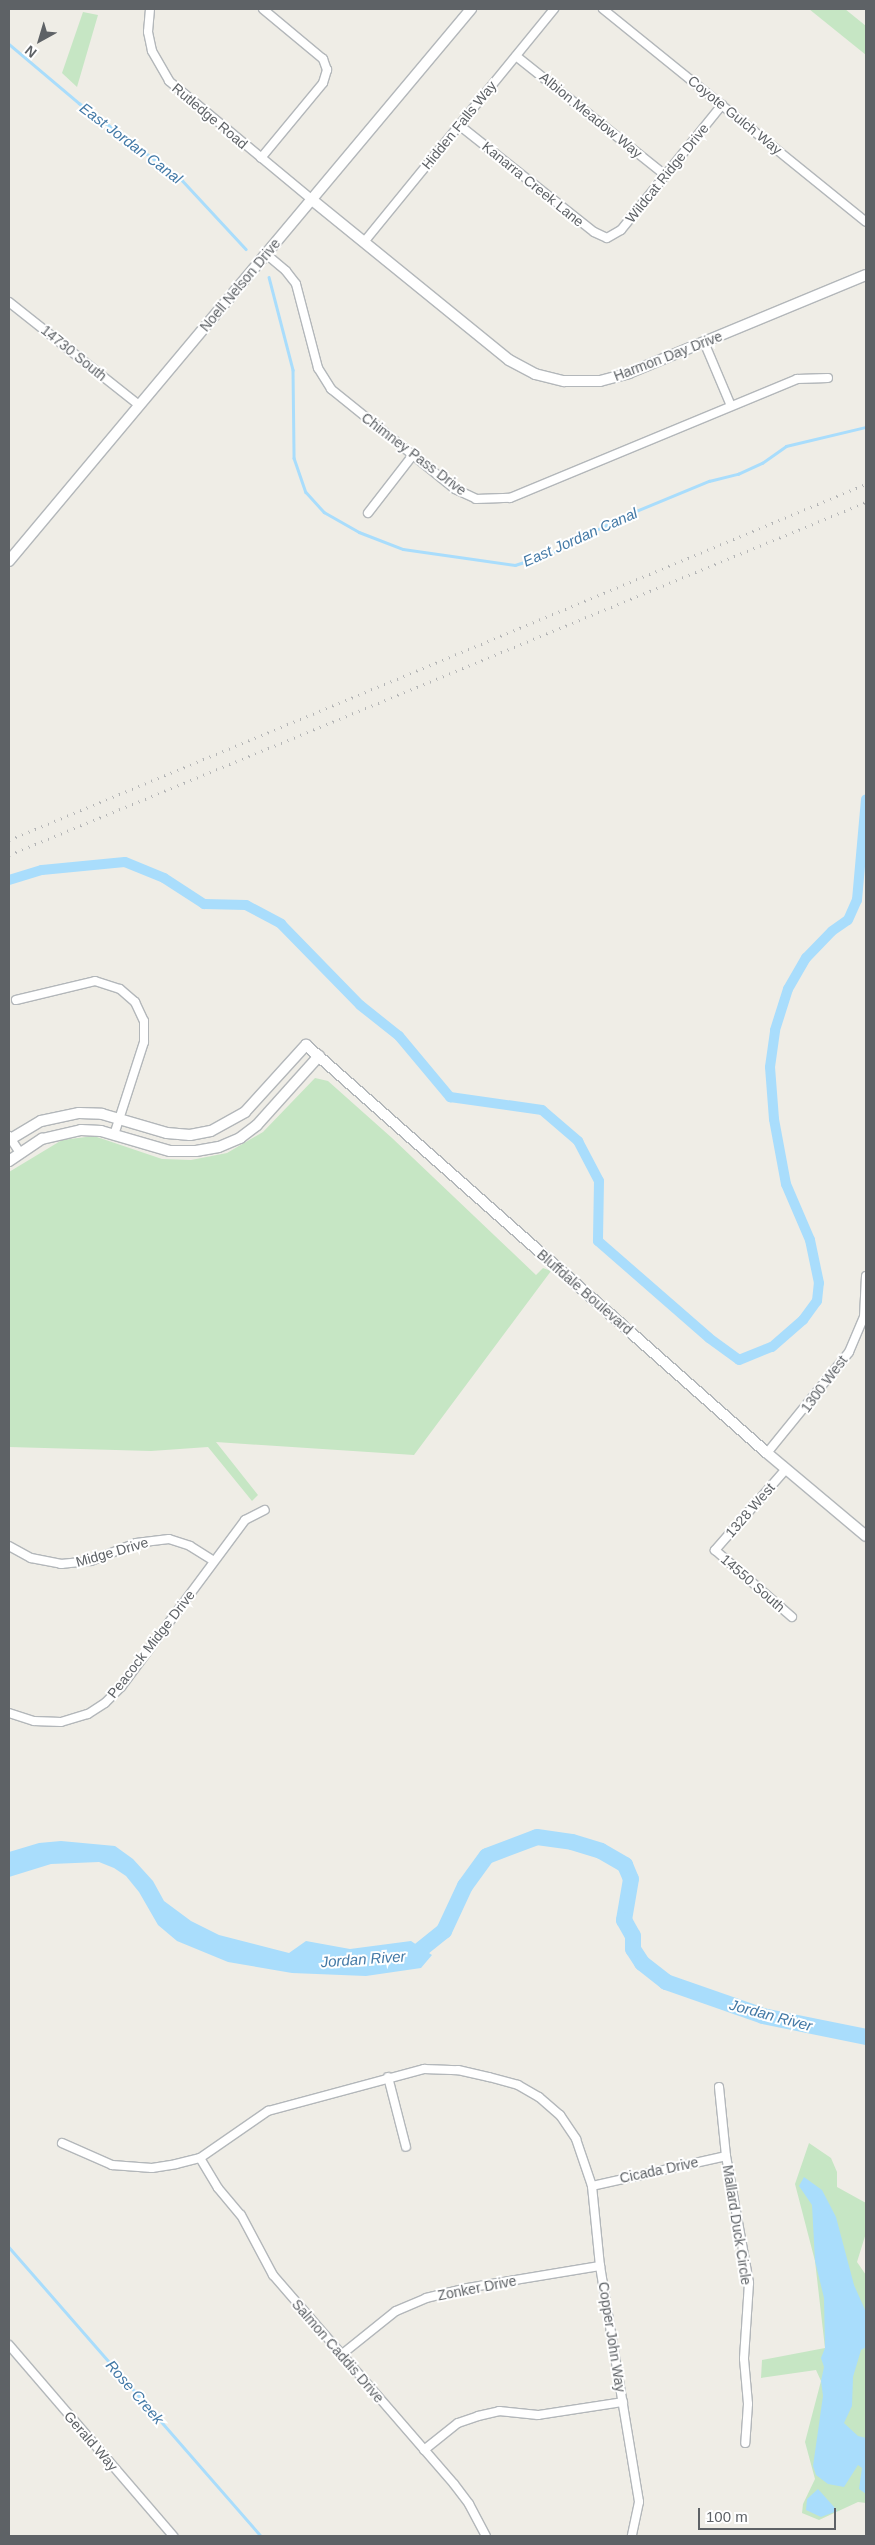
<!DOCTYPE html>
<html>
<head>
<meta charset="utf-8">
<style>
	body { margin:0 }
	#map { position:relative; width:875px; height:2545px; overflow:hidden; background:#efede6; font-family:Helvetica,sans-serif }
	div>[style] { position:absolute }
	[style*='--x'] { left:calc(var(--x)*1px); top:calc(var(--y)*1px); width:calc(var(--w)*1px); rotate:calc(var(--a)*1deg) }
	.green>* { inset:0; background:#c6e6c4 }
	.water>* { inset:0; background:#a9ddfc }
	.stream>* { height:2.5px; margin:-1.25px; padding:0 1.25px; transform-origin:1.25px; border-radius:1.25px; background:#a9ddfc }
	.canal>* { height:10px; margin:-5px; padding:0 5px; transform-origin:5px; border-radius:5px; background:#a9ddfc }
	.river>* { height:16px; margin:-8px; padding:0 8px; transform-origin:8px; border-radius:8px; background:#a9ddfc }
	.roads { filter:drop-shadow(1px 0 #b3b7ba) drop-shadow(-1px 0 #b3b7ba) drop-shadow(0 1px #b3b7ba) drop-shadow(0 -1px #b3b7ba) }
	.minor>* { height:8px; margin:-4px; padding:0 4px; transform-origin:4px; border-radius:4px; background:#fff }
	.tertiary>* { height:10px; margin:-5px; padding:0 5px; transform-origin:5px; border-radius:5px; background:#fff }
	.rail>* { height:2.5px; margin-top:-1.25px; transform-origin:0; background:repeating-linear-gradient(90deg,#b4b5b6 0 1px,transparent 0 7px) }
	span { translate:-50% -50%; white-space:nowrap; text-align:center; line-height:1.15; -webkit-text-stroke:4px #fff; paint-order:stroke }
	.street-label { font-size:14px; color:#5e6266 }
	.water-label { font-size:15px; color:#4379a6; font-style:italic }
	.frame { position:absolute; inset:0; border:10px solid #5e6266; pointer-events:none }
	.north { position:absolute; left:15px; top:15px; width:50px; height:50px; -webkit-text-stroke:4px #fff; paint-order:stroke; rotate:219deg; font-size:14px; font-weight:700; line-height:20px; text-align:center; color:#5e6266 }
	.north::after { content:''; display:block; margin:auto; width:18px; height:22px; background:#5e6266; clip-path:polygon(50% 0,100% 100%,50% 72%,0 100%) }
	.scale { position:absolute; left:698px; top:2508px; width:138px; height:22px; box-sizing:border-box; border:2px solid #5e6266; border-top:0; padding-left:6px; font-size:15px; line-height:18px; white-space:nowrap; color:#5e6266; -webkit-text-stroke:4px #fff; paint-order:stroke }
</style>
</head>
<body>
<div id="map">
	<div class="green">
		<i style="clip-path:polygon(809px 9px,845px 9px,866px 26px,866px 55px)"></i>
		<i style="clip-path:polygon(83px 12px,98px 15px,77px 87px,62px 73px)"></i>
		<i style="clip-path:polygon(315px 1078px,328px 1081px,392px 1138px,536px 1275px,543px 1268px,551px 1271px,414px 1455px,216px 1442px,258px 1495px,252px 1501px,208px 1447px,151px 1451px,9px 1447px,9px 1172px,62px 1140px,94px 1136px,162px 1159px,191px 1160px,227px 1153px,263px 1132px)"></i>
		<i style="clip-path:polygon(809px 2143px,831px 2158px,837px 2172px,837px 2187px,866px 2203px,866px 2233px,857px 2262px,866px 2275px,866px 2503px,858px 2502px,819px 2520px,802px 2513px,803px 2504px,815px 2479px,805px 2442px,821px 2381px,816px 2370px,761px 2378px,762px 2360px,825px 2348px,815px 2261px,795px 2184px)"></i>
	</div>
	<div class="water">
		<i style="clip-path:polygon(61px 1841px,115px 1846px,133px 1859px,153px 1881px,164px 1901px,191px 1921px,219px 1935px,289px 1953px,306px 1941px,350px 1949px,411px 1941px,432px 1955px,421px 1968px,366px 1976px,292px 1973px,228px 1962px,177px 1941px,158px 1925px,139px 1892px,126px 1876px,114px 1868px,99px 1862px,51px 1864px,9px 1877px,9px 1852px,39px 1843px)"></i>
		<i style="clip-path:polygon(804px 2177px,822px 2190px,836px 2217px,854px 2285px,866px 2312px,866px 2347px,861px 2350px,853px 2377px,852px 2406px,844px 2423px,858px 2436px,866px 2438px,866px 2494px,859px 2489px,862px 2468px,858px 2465px,844px 2487px,828px 2484px,816px 2475px,813px 2466px,823px 2396px,821px 2381px,824px 2367px,821px 2358px,825px 2348px,824px 2298px,815px 2261px,812px 2205px,799px 2186px)"></i>
		<i style="clip-path:polygon(818px 2489px,835px 2508px,837px 2511px,821px 2517px,806px 2510px,807px 2499px)"></i>
	</div>
	<div class="stream">
		<i style="--x:9;--y:44;--w:92;--a:40.1"></i>
		<i style="--x:79;--y:103;--w:129;--a:36.8"></i>
		<i style="--x:182;--y:180;--w:94;--a:47.2"></i>
		<i style="--x:269;--y:277;--w:96;--a:75.5"></i>
		<i style="--x:293;--y:370;--w:88;--a:89.3"></i>
		<i style="--x:294;--y:458;--w:36;--a:71"></i>
		<i style="--x:306;--y:492;--w:27;--a:48"></i>
		<i style="--x:324;--y:512;--w:40;--a:29.7"></i>
		<i style="--x:359;--y:532;--w:47;--a:21.1"></i>
		<i style="--x:403;--y:549;--w:113;--a:8.1"></i>
		<i style="--x:515;--y:565;--w:36;--a:-18"></i>
		<i style="--x:549;--y:554;--w:84;--a:-26.9"></i>
		<i style="--x:624;--y:516;--w:92;--a:-22.4"></i>
		<i style="--x:709;--y:481;--w:30;--a:-14"></i>
		<i style="--x:738;--y:474;--w:26;--a:-25"></i>
		<i style="--x:762;--y:463;--w:29;--a:-35"></i>
		<i style="--x:786;--y:446;--w:82;--a:-13.4"></i>
		<i style="--x:9;--y:2247;--w:383;--a:48.9"></i>
	</div>
	<div class="canal">
		<i style="--x:9;--y:880;--w:34;--a:-17"></i>
		<i style="--x:42;--y:870;--w:83;--a:-5.5"></i>
		<i style="--x:125;--y:862;--w:42;--a:22.3"></i>
		<i style="--x:164;--y:878;--w:48;--a:33"></i>
		<i style="--x:204;--y:904;--w:42;--a:1.4"></i>
		<i style="--x:246;--y:905;--w:40;--a:28"></i>
		<i style="--x:281;--y:924;--w:113;--a:45.7"></i>
		<i style="--x:360;--y:1005;--w:50;--a:38.5"></i>
		<i style="--x:399;--y:1036;--w:80;--a:50.1"></i>
		<i style="--x:450;--y:1097;--w:93;--a:8"></i>
		<i style="--x:542;--y:1110;--w:48;--a:40.7"></i>
		<i style="--x:578;--y:1141;--w:45;--a:62.3"></i>
		<i style="--x:599;--y:1181;--w:60;--a:91"></i>
		<i style="--x:598;--y:1241;--w:147;--a:41.1"></i>
		<i style="--x:709;--y:1338;--w:37;--a:36"></i>
		<i style="--x:739;--y:1360;--w:35;--a:-22"></i>
		<i style="--x:772;--y:1347;--w:41;--a:-41.1"></i>
		<i style="--x:803;--y:1320;--w:24;--a:-54"></i>
		<i style="--x:817;--y:1301;--w:18;--a:-84"></i>
		<i style="--x:819;--y:1283;--w:44;--a:-101.8"></i>
		<i style="--x:810;--y:1240;--w:61;--a:-113.2"></i>
		<i style="--x:786;--y:1184;--w:66;--a:-100.5"></i>
		<i style="--x:774;--y:1119;--w:52;--a:-94.4"></i>
		<i style="--x:770;--y:1067;--w:37;--a:-82"></i>
		<i style="--x:775;--y:1030;--w:43;--a:-72.4"></i>
		<i style="--x:788;--y:989;--w:36;--a:-60"></i>
		<i style="--x:806;--y:958;--w:37;--a:-46"></i>
		<i style="--x:832;--y:931;--w:19;--a:-35"></i>
		<i style="--x:848;--y:920;--w:22;--a:-66"></i>
		<i style="--x:857;--y:900;--w:101;--a:-84.9"></i>
	</div>
	<div class="river">
		<i style="--x:403;--y:1959;--w:6;--a:0"></i>
		<i style="--x:409;--y:1959;--w:45;--a:-38.7"></i>
		<i style="--x:444;--y:1931;--w:50;--a:-65"></i>
		<i style="--x:465;--y:1886;--w:37;--a:-54"></i>
		<i style="--x:487;--y:1856;--w:53;--a:-20.8"></i>
		<i style="--x:537;--y:1837;--w:35;--a:8"></i>
		<i style="--x:572;--y:1842;--w:30;--a:17"></i>
		<i style="--x:601;--y:1851;--w:28;--a:30"></i>
		<i style="--x:625;--y:1865;--w:15;--a:67"></i>
		<i style="--x:631;--y:1879;--w:42;--a:99.7"></i>
		<i style="--x:624;--y:1920;--w:18;--a:61"></i>
		<i style="--x:633;--y:1936;--w:13;--a:90"></i>
		<i style="--x:633;--y:1949;--w:17;--a:57"></i>
		<i style="--x:642;--y:1963;--w:31;--a:38"></i>
		<i style="--x:666;--y:1982;--w:103;--a:19.3"></i>
		<i style="--x:763;--y:2016;--w:105;--a:11.5"></i>
	</div>
	<div class="roads">
		<div class="minor">
			<i style="--x:150;--y:9;--w:23;--a:95"></i>
			<i style="--x:148;--y:32;--w:19;--a:78"></i>
			<i style="--x:152;--y:51;--w:34;--a:60"></i>
			<i style="--x:169;--y:81;--w:185;--a:39.7"></i>
			<i style="--x:603;--y:9;--w:338;--a:39"></i>
			<i style="--x:516;--y:56;--w:191;--a:38.6"></i>
			<i style="--x:459;--y:125;--w:172;--a:38.4"></i>
			<i style="--x:594;--y:232;--w:14;--a:25"></i>
			<i style="--x:607;--y:238;--w:16;--a:-30"></i>
			<i style="--x:621;--y:230;--w:161;--a:-51.1"></i>
			<i style="--x:261;--y:158;--w:97;--a:-50.4"></i>
			<i style="--x:323;--y:83;--w:14;--a:-73"></i>
			<i style="--x:327;--y:70;--w:12;--a:-110"></i>
			<i style="--x:323;--y:59;--w:78;--a:-140.2"></i>
			<i style="--x:364;--y:242;--w:301;--a:-50.8"></i>
			<i style="--x:266;--y:254;--w:26;--a:40"></i>
			<i style="--x:286;--y:271;--w:16;--a:52"></i>
			<i style="--x:296;--y:284;--w:87;--a:75.3"></i>
			<i style="--x:318;--y:368;--w:25;--a:58"></i>
			<i style="--x:331;--y:389;--w:159;--a:38.9"></i>
			<i style="--x:455;--y:489;--w:23;--a:25"></i>
			<i style="--x:476;--y:499;--w:34;--a:-2"></i>
			<i style="--x:510;--y:498;--w:311;--a:-22.5"></i>
			<i style="--x:797;--y:379;--w:31;--a:-2"></i>
			<i style="--x:9;--y:302;--w:166;--a:38.4"></i>
			<i style="--x:704;--y:342;--w:69;--a:67.1"></i>
			<i style="--x:368;--y:513;--w:73;--a:-52.2"></i>
			<i style="--x:16;--y:1000;--w:81;--a:-13.5"></i>
			<i style="--x:95;--y:981;--w:26;--a:18"></i>
			<i style="--x:120;--y:989;--w:20;--a:41"></i>
			<i style="--x:135;--y:1002;--w:21;--a:65"></i>
			<i style="--x:144;--y:1021;--w:21;--a:90"></i>
			<i style="--x:144;--y:1042;--w:98;--a:107.9"></i>
			<i style="--x:9;--y:1136;--w:20;--a:57"></i>
			<i style="--x:767;--y:1453;--w:130;--a:-50.9"></i>
			<i style="--x:849;--y:1352;--w:38;--a:-67"></i>
			<i style="--x:864;--y:1317;--w:41;--a:-87.2"></i>
			<i style="--x:786;--y:1469;--w:108;--a:131.2"></i>
			<i style="--x:715;--y:1550;--w:102;--a:41"></i>
			<i style="--x:9;--y:1546;--w:25;--a:29"></i>
			<i style="--x:31;--y:1558;--w:31;--a:11"></i>
			<i style="--x:61;--y:1564;--w:30;--a:-6"></i>
			<i style="--x:91;--y:1561;--w:48;--a:-21.8"></i>
			<i style="--x:136;--y:1543;--w:33;--a:-7"></i>
			<i style="--x:169;--y:1539;--w:22;--a:18"></i>
			<i style="--x:190;--y:1546;--w:28;--a:32"></i>
			<i style="--x:9;--y:1713;--w:26;--a:18"></i>
			<i style="--x:34;--y:1721;--w:27;--a:2"></i>
			<i style="--x:61;--y:1722;--w:28;--a:-17"></i>
			<i style="--x:88;--y:1714;--w:20;--a:-33"></i>
			<i style="--x:105;--y:1703;--w:23;--a:-45"></i>
			<i style="--x:121;--y:1687;--w:208;--a:-53.4"></i>
			<i style="--x:245;--y:1520;--w:22;--a:-27"></i>
			<i style="--x:388;--y:2077;--w:72;--a:75.6"></i>
			<i style="--x:719;--y:2087;--w:69;--a:84.2"></i>
			<i style="--x:726;--y:2156;--w:129;--a:79.7"></i>
			<i style="--x:749;--y:2283;--w:76;--a:93.8"></i>
			<i style="--x:744;--y:2359;--w:45;--a:84.9"></i>
			<i style="--x:748;--y:2404;--w:39;--a:94"></i>
			<i style="--x:62;--y:2143;--w:55;--a:23.7"></i>
			<i style="--x:112;--y:2165;--w:40;--a:4.3"></i>
			<i style="--x:152;--y:2168;--w:24;--a:-9"></i>
			<i style="--x:176;--y:2164;--w:25;--a:-14"></i>
			<i style="--x:200;--y:2158;--w:83;--a:-34.7"></i>
			<i style="--x:268;--y:2111;--w:162;--a:-15.1"></i>
			<i style="--x:424;--y:2069;--w:34;--a:2"></i>
			<i style="--x:458;--y:2070;--w:32;--a:13"></i>
			<i style="--x:489;--y:2077;--w:30;--a:15"></i>
			<i style="--x:518;--y:2085;--w:24;--a:30"></i>
			<i style="--x:539;--y:2097;--w:28;--a:41"></i>
			<i style="--x:560;--y:2115;--w:29;--a:56"></i>
			<i style="--x:576;--y:2139;--w:50;--a:71.2"></i>
			<i style="--x:592;--y:2186;--w:80;--a:84.3"></i>
			<i style="--x:600;--y:2266;--w:239;--a:80.6"></i>
			<i style="--x:639;--y:2502;--w:35;--a:102"></i>
			<i style="--x:200;--y:2158;--w:35;--a:59"></i>
			<i style="--x:218;--y:2188;--w:35;--a:50"></i>
			<i style="--x:241;--y:2215;--w:68;--a:61.9"></i>
			<i style="--x:273;--y:2275;--w:276;--a:49.1"></i>
			<i style="--x:454;--y:2484;--w:25;--a:53"></i>
			<i style="--x:469;--y:2504;--w:36;--a:62"></i>
			<i style="--x:592;--y:2186;--w:137;--a:-12.6"></i>
			<i style="--x:9;--y:2345;--w:252;--a:49.3"></i>
			<i style="--x:341;--y:2355;--w:70;--a:-38.7"></i>
			<i style="--x:396;--y:2311;--w:33;--a:-23"></i>
			<i style="--x:426;--y:2298;--w:42;--a:-13.7"></i>
			<i style="--x:467;--y:2288;--w:135;--a:-9.4"></i>
			<i style="--x:424;--y:2450;--w:43;--a:-38.5"></i>
			<i style="--x:458;--y:2423;--w:21;--a:-19"></i>
			<i style="--x:478;--y:2416;--w:22;--a:-13"></i>
			<i style="--x:499;--y:2411;--w:39;--a:6"></i>
			<i style="--x:538;--y:2415;--w:86;--a:-8.7"></i>
		</div>
		<div class="tertiary">
			<i style="--x:311;--y:199;--w:255;--a:39.1"></i>
			<i style="--x:509;--y:360;--w:30;--a:28"></i>
			<i style="--x:535;--y:374;--w:30;--a:14"></i>
			<i style="--x:564;--y:381;--w:36;--a:0"></i>
			<i style="--x:600;--y:381;--w:30;--a:-15"></i>
			<i style="--x:629;--y:373;--w:256;--a:-22.5"></i>
			<i style="--x:9;--y:561;--w:720;--a:-50.07"></i>
			<i style="--x:9;--y:1140;--w:37;--a:-31"></i>
			<i style="--x:41;--y:1121;--w:39;--a:-12"></i>
			<i style="--x:79;--y:1113;--w:23;--a:2"></i>
			<i style="--x:102;--y:1114;--w:68;--a:16.3"></i>
			<i style="--x:167;--y:1133;--w:23;--a:5"></i>
			<i style="--x:190;--y:1135;--w:21;--a:-11"></i>
			<i style="--x:211;--y:1131;--w:39;--a:-29"></i>
			<i style="--x:245;--y:1112;--w:91;--a:-47.7"></i>
			<i style="--x:306;--y:1045;--w:616;--a:41.51"></i>
			<i style="--x:767;--y:1453;--w:129;--a:40"></i>
			<i style="--x:9;--y:1161;--w:40;--a:-34"></i>
			<i style="--x:42;--y:1139;--w:40;--a:-13"></i>
			<i style="--x:81;--y:1130;--w:20;--a:3"></i>
			<i style="--x:101;--y:1131;--w:72;--a:16.2"></i>
			<i style="--x:170;--y:1151;--w:26;--a:0"></i>
			<i style="--x:196;--y:1151;--w:23;--a:-10"></i>
			<i style="--x:219;--y:1147;--w:23;--a:-23"></i>
			<i style="--x:240;--y:1138;--w:21;--a:-37"></i>
			<i style="--x:257;--y:1125;--w:93;--a:-48.1"></i>
		</div>
	</div>
	<div class="rail">
		<i style="--x:9;--y:840;--w:928;--a:-22.56"></i>
		<i style="--x:9;--y:855;--w:927;--a:-22.39"></i>
	</div>
	<div class="street-label">
		<span style="left:591px;top:115px;rotate:39deg">Albion Meadow Way</span>
		<span style="left:735px;top:115px;rotate:39deg">Coyote Gulch Way</span>
		<span style="left:210px;top:116px;rotate:40deg">Rutledge Road</span>
		<span style="left:459px;top:125px;rotate:-51deg">Hidden Falls Way</span>
		<span style="left:667px;top:173px;rotate:-51deg">Wildcat Ridge Drive</span>
		<span style="left:533px;top:184px;rotate:39deg">Kanarra Creek Lane</span>
		<span style="left:240px;top:285px;rotate:-50deg">Noell Nelson Drive</span>
		<span style="left:74px;top:353px;rotate:39deg">14730 South</span>
		<span style="left:668px;top:356px;rotate:-21deg">Harmon Day Drive</span>
		<span style="left:414px;top:454px;rotate:37deg">Chimney Pass Drive</span>
		<span style="left:585px;top:1292px;rotate:41deg">Bluffdale Boulevard</span>
		<span style="left:824px;top:1384px;rotate:-53deg">1300 West</span>
		<span style="left:750px;top:1510px;rotate:-49deg">1328 West</span>
		<span style="left:112px;top:1552px;rotate:-16deg">Midge Drive</span>
		<span style="left:753px;top:1583px;rotate:41deg">14550 South</span>
		<span style="left:151px;top:1644px;rotate:-52deg">Peacock Midge Drive</span>
		<span style="left:659px;top:2170px;rotate:-12deg">Cicada Drive</span>
		<span style="left:737px;top:2225px;rotate:81deg">Mallard Duck Circle</span>
		<span style="left:477px;top:2288px;rotate:-11deg">Zonker Drive</span>
		<span style="left:612px;top:2337px;rotate:81deg">Copper John Way</span>
		<span style="left:338px;top:2351px;rotate:49deg">Salmon Caddis Drive</span>
		<span style="left:91px;top:2441px;rotate:49deg">Gerald Way</span>
	</div>
	<div class="water-label">
		<span style="left:131px;top:143px;rotate:37deg">East Jordan Canal</span>
		<span style="left:580px;top:537px;rotate:-24deg">East Jordan Canal</span>
		<span style="left:363px;top:1959px;rotate:-4deg">Jordan River</span>
		<span style="left:771px;top:2015px;rotate:15deg">Jordan River</span>
		<span style="left:135px;top:2392px;rotate:49deg">Rose Creek</span>
	</div>
	<div class="frame"></div>
	<div class="north">N</div>
	<div class="scale">100 m</div>
</div>
</body>
</html>
